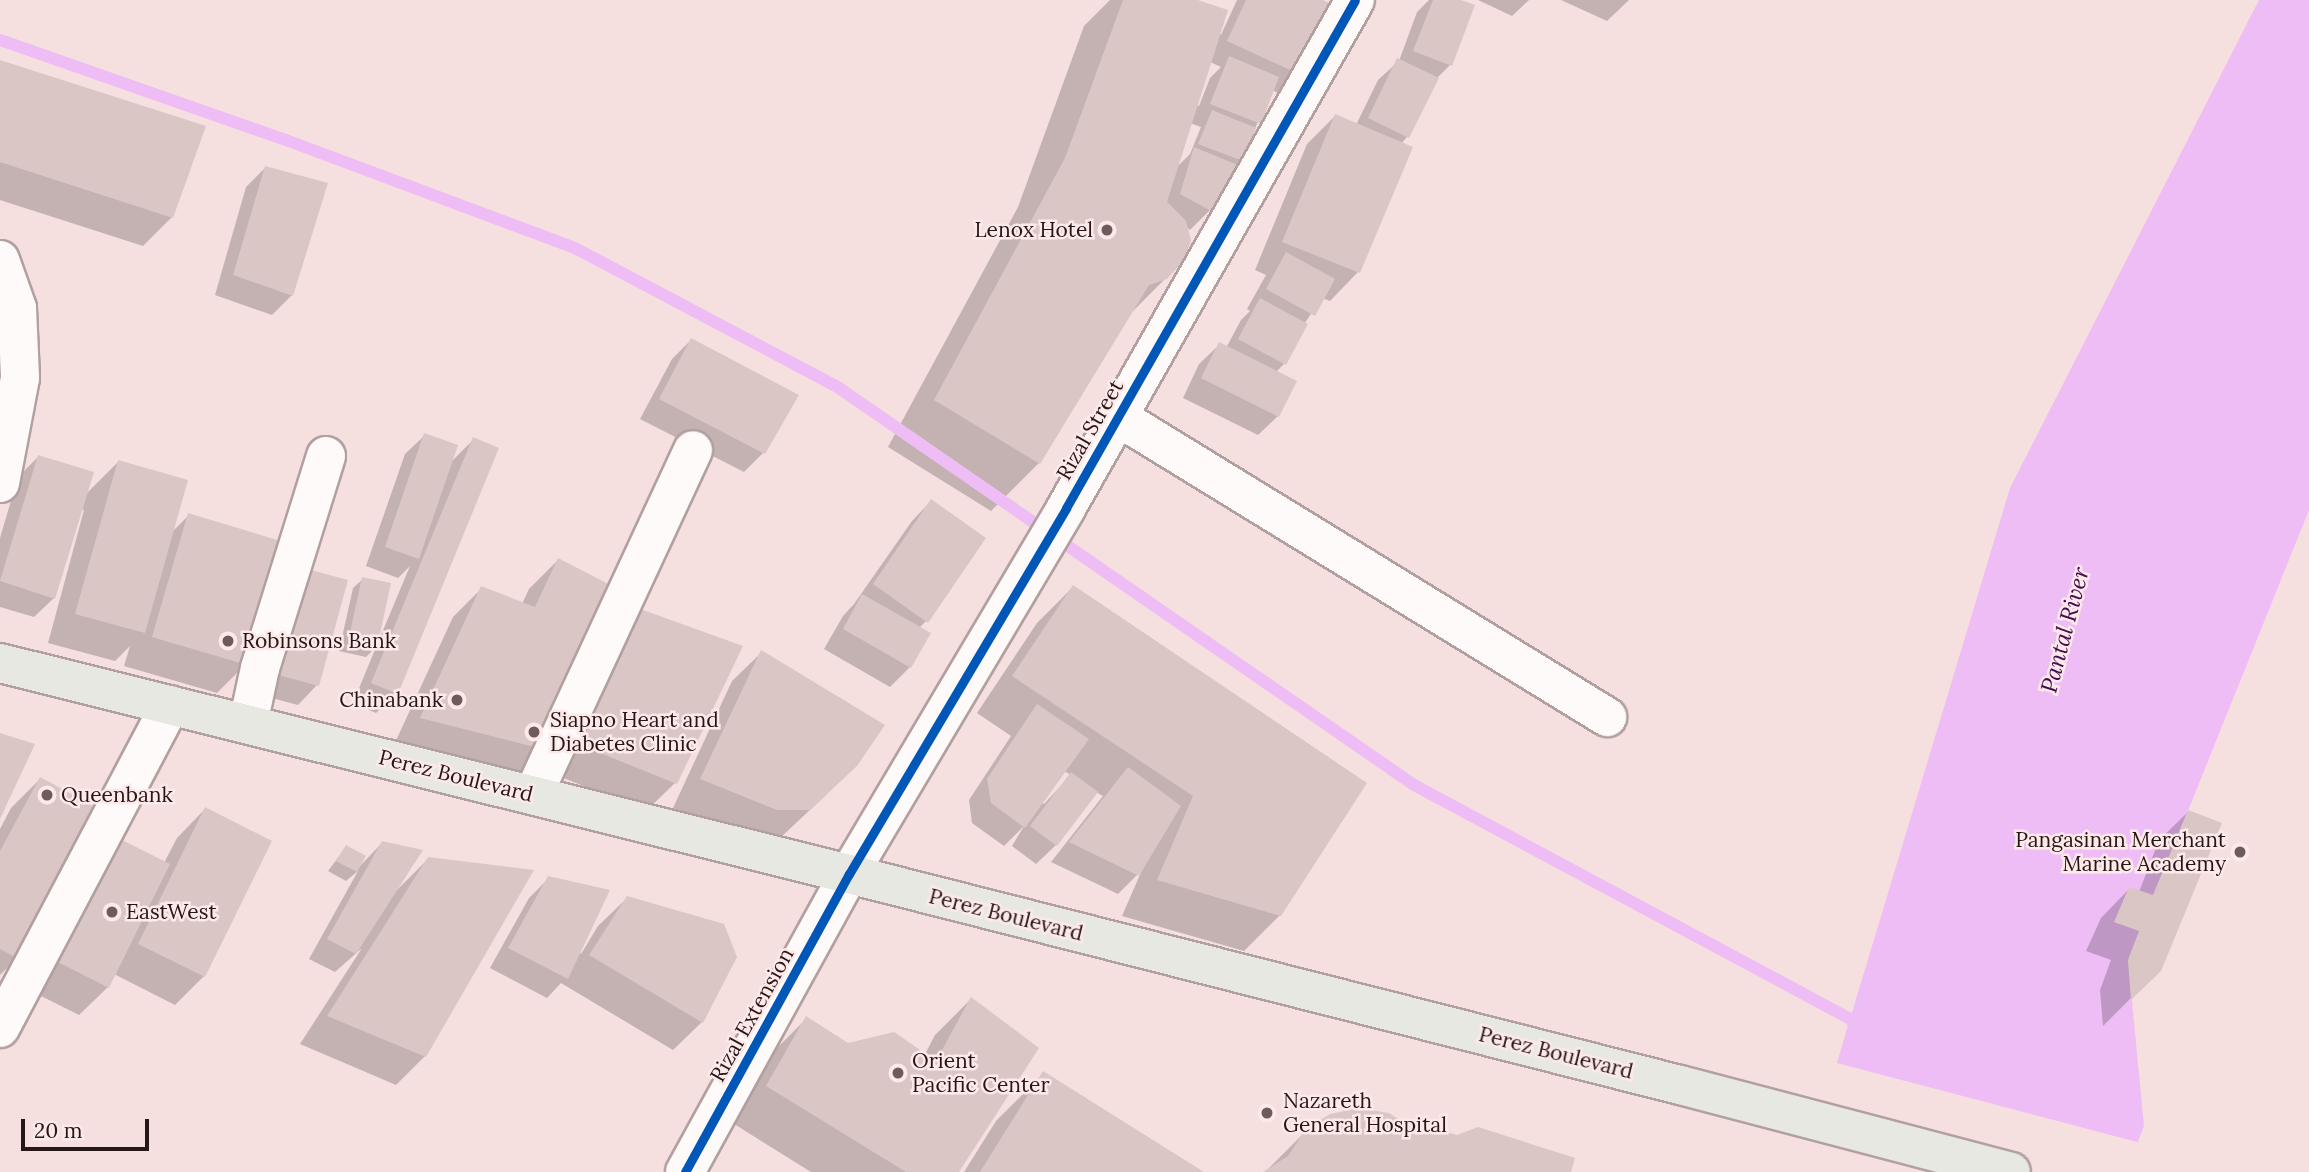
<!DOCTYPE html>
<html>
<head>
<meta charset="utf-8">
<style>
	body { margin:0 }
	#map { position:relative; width:2309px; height:1172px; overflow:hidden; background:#f5dfdf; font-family:Lora,serif }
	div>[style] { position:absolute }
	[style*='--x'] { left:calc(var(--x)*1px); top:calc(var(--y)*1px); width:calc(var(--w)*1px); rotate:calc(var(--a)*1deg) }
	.water>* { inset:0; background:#eebdf5 }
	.pier>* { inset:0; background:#f5dfdf }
	.shadow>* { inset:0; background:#0003 }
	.stream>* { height:12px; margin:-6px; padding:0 6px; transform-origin:6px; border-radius:6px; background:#eebdf5 }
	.building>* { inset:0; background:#dac7c5 }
	.roads { filter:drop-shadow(2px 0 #b2a0a0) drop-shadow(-2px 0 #b2a0a0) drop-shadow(0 2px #b2a0a0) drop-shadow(0 -2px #b2a0a0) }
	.minor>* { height:38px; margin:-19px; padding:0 19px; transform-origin:19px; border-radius:19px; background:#fefafa }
	.major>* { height:38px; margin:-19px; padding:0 19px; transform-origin:19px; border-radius:19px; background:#e7e8e2 }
	.cycleway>* { height:9px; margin:-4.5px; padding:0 4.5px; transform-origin:4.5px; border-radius:4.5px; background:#0057b8 }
	.dots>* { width:19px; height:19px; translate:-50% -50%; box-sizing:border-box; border:4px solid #fde9e9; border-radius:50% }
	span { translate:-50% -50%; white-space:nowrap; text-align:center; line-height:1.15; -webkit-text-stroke:5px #fde9e9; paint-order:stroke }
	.poi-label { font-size:21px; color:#261616 }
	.right { translate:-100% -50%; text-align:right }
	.left { translate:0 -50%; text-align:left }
	.street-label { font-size:21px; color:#261616 }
	.water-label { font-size:23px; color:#430a52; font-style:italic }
	.scale { position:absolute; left:21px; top:1119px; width:128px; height:32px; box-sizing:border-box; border:4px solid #261616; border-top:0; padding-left:9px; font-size:21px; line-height:24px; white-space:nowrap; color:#261616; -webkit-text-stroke:5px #fde9e9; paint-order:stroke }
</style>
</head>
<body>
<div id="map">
	<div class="water">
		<i style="clip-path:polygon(2259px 0,2309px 0,2309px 510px,2128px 960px,2144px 1126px,2126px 1172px,1804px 1172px,2010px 488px)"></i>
	</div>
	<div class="pier">
		<i style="clip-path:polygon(1833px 1062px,2141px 1143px,2129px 1172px,1801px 1172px)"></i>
	</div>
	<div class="shadow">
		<i style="clip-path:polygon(evenodd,1110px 0,1193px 0,1221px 35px,1237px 0,1319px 0,1298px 73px,1278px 93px,1272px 90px,1241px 160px,1210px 210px,1190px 230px,1186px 227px,1166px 278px,1129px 315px,1039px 463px,991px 511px,888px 447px,1018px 207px,1084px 26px,1110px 0,1210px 62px,1221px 67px,1210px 78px,1199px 106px,1196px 105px,1210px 62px,1110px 0,1190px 123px,1201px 127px,1190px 154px,1177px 167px,1190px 123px)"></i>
		<i style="clip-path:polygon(1429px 0,1456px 0,1473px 6px,1450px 65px,1435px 80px,1407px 137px,1401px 144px,1410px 148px,1358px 272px,1330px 301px,1322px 298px,1304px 324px,1284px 364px,1276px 372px,1278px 416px,1258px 435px,1183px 398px,1199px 364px,1219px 345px,1226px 348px,1241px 320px,1250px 311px,1247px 309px,1266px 275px,1255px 270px,1307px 144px,1335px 116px,1356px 125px,1378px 80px,1399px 61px,1417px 12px)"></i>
		<i style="clip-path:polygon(1478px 0,1529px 0,1512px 16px)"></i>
		<i style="clip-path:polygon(1561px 0,1629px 0,1607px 21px)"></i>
		<i style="clip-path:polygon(0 62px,172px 217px,143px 246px,0 200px)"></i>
		<i style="clip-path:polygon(265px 168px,292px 295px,272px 315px,215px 295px,246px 187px)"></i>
		<i style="clip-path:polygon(691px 340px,763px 453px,744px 472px,640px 419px,672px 359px)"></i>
		<i style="clip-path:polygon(425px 435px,451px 462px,474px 439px,396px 693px,376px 713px,353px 703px,376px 647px,366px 657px,339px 651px,353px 588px,363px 579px,379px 640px,410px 566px,398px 578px,366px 566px,405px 454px)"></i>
		<i style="clip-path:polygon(38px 457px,85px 495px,118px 462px,171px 533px,189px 515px,245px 665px,217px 693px,124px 666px,130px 646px,115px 661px,48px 643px,84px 510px,81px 509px,54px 598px,34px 617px,0 607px,0 538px,18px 477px)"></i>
		<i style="clip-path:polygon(931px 501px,926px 621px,919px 628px,910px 667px,890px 687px,824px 649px,843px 616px,854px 604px,912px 521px)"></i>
		<i style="clip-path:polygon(558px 560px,546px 749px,517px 778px,393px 747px,453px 617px,482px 588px,522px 604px,529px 589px)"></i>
		<i style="clip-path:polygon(evenodd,1073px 587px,1280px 915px,1244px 951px,1122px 916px,1142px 870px,1118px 894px,1051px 862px,1103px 796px,1096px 792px,1056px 845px,1036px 864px,1012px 846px,1024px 826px,1004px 846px,972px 823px,969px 800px,1011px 736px,977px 713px,1037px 623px,1073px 587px,1064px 771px,1071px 775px,1044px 804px,1041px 802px,1064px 771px)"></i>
		<i style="clip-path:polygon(281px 589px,317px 685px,298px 705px,253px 693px)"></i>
		<i style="clip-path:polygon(603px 637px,675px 783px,646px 811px,541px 769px)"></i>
		<i style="clip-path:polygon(761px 653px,826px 795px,780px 838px,748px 838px,673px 808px,732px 681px)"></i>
		<i style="clip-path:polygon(40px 779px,17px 958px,0 975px,0 829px,11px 808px)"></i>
		<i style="clip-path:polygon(205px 809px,270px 842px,204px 976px,175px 1005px,114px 974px,108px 987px,79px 1015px,27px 989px,87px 867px,164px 863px,177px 838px)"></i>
		<i style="clip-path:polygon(2188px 812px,2159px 970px,2103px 1026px,2100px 990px,2111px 960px,2086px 951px,2101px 918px,2129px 889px,2139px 892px,2159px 840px)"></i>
		<i style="clip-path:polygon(382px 843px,396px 891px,429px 858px,425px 1056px,396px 1085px,300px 1044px,362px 948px,335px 972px,309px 959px,358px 871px,346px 881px,328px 871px,346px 847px,360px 866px)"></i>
		<i style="clip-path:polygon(549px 878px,581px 954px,598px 926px,627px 898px,702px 1022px,673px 1050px,561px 983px,547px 998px,490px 968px,529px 898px)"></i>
		<i style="clip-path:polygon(971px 999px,957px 1172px,811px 1172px,731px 1122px,770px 1055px,807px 1018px,848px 1045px,924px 1056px,935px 1035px)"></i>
		<i style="clip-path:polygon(1043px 1074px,1201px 1172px,964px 1172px,996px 1121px)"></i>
		<i style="clip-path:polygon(1411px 1129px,1569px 1172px,1265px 1172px,1307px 1130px)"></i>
	</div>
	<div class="stream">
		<i style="--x:0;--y:40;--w:303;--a:19.3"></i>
		<i style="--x:286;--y:140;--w:309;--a:20.5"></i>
		<i style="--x:575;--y:248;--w:299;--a:27.9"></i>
		<i style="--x:839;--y:388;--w:699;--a:34.62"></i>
		<i style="--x:1414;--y:785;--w:493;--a:28.2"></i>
		<i style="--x:1849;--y:1018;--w:15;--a:53"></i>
	</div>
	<div class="building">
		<i style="clip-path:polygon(1123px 0,1198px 0,1228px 10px,1167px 202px,1186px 221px,1191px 240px,1185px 259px,1167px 279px,1149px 285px,1040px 464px,934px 400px,1065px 158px)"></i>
		<i style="clip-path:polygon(1246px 0,1323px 0,1331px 4px,1299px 74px,1227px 41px)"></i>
		<i style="clip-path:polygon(1433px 0,1461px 0,1475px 5px,1452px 66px,1413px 51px)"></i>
		<i style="clip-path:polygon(1229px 56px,1279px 77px,1261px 124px,1210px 104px)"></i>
		<i style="clip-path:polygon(1397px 58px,1439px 78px,1409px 138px,1368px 118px)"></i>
		<i style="clip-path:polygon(0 60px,206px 126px,173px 218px,0 162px)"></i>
		<i style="clip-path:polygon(1212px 110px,1256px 128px,1243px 161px,1198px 144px)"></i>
		<i style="clip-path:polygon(1335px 114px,1413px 147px,1360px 273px,1282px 242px)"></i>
		<i style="clip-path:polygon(1194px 147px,1240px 166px,1211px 211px,1180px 194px)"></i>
		<i style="clip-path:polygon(265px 166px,328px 183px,293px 296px,233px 275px)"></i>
		<i style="clip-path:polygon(1286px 252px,1335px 279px,1315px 316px,1266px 289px)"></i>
		<i style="clip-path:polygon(1260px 298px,1308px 324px,1286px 365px,1238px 339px)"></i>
		<i style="clip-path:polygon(691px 338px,799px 395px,765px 454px,659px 399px)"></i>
		<i style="clip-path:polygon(1219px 342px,1297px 381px,1279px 417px,1201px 378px)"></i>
		<i style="clip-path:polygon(424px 433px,458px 445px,419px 559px,385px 547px)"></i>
		<i style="clip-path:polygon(473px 437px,499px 448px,398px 694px,371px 683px)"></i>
		<i style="clip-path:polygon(38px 455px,94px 472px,55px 599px,0 581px)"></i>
		<i style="clip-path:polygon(118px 460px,188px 480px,145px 633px,75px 614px)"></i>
		<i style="clip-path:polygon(931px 499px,986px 538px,928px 623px,873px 584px)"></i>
		<i style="clip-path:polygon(188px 513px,284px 542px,247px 665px,152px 637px)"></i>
		<i style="clip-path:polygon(558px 558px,618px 589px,547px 750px,420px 718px,481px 586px,535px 607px)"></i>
		<i style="clip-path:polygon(300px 567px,348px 580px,319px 686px,271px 673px)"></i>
		<i style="clip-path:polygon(362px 577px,391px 583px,377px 648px,348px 642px)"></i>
		<i style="clip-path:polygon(1073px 585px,1367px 783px,1281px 916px,1157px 880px,1193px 796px,1012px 676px)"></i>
		<i style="clip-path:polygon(862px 594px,931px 633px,911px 668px,843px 629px)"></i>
		<i style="clip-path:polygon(632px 606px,743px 646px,677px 784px,568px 740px)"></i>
		<i style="clip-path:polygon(761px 650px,885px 725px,857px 766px,810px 810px,777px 810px,700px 779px)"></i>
		<i style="clip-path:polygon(1037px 704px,1089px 739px,1025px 828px,991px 803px,987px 779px)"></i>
		<i style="clip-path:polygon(0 733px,35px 744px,0 819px)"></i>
		<i style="clip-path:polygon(1128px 767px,1181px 806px,1139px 876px,1069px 842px)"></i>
		<i style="clip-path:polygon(1071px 772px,1098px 792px,1057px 846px,1030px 826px)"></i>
		<i style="clip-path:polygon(40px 777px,99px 809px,19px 959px,0 949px,0 851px)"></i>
		<i style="clip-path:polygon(205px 807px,272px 841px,205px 977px,138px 944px)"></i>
		<i style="clip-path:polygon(2188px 810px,2222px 823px,2161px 971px,2131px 1000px,2128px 960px,2139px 931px,2114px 922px,2129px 887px,2153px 895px)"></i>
		<i style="clip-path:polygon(116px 837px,170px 864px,109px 988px,54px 960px)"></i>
		<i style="clip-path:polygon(382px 841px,423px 850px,356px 954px,327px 939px)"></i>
		<i style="clip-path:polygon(346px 845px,366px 856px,357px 872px,336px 861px)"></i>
		<i style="clip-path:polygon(428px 857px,534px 870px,426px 1057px,327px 1016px)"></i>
		<i style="clip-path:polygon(548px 876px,610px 890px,568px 979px,508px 948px)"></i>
		<i style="clip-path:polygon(627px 896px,724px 924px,737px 957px,703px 1023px,589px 955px)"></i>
		<i style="clip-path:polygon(971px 997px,1039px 1048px,959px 1172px,906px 1172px,766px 1086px,806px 1016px,848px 1043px,894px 1032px,936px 1061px)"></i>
		<i style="clip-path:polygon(1043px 1071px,1204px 1172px,980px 1172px)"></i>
		<i style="clip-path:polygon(1359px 1108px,1389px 1113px,1412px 1128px,1436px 1129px,1457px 1135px,1478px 1127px,1575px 1158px,1571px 1172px,1263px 1172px,1288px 1156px,1306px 1129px,1330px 1114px)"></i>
	</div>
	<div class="roads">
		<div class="minor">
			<i style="--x:0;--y:260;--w:51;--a:70.5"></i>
			<i style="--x:17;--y:308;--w:70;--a:87.5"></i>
			<i style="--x:20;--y:378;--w:107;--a:100.8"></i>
			<i style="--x:1118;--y:417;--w:574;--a:31.53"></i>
			<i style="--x:248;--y:724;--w:57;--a:-77.9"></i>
			<i style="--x:260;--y:668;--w:222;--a:-72.7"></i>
			<i style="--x:533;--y:795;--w:380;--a:-65.1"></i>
			<i style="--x:0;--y:1028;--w:365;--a:-62.2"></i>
			<i style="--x:685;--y:1172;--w:340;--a:-61.2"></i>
			<i style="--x:849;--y:874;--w:425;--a:-59.3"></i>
			<i style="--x:1066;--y:508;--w:584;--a:-60.36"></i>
		</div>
		<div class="major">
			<i style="--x:0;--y:663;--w:875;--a:13.96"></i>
			<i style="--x:849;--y:874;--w:857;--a:14.25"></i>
			<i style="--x:1680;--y:1085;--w:342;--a:14.7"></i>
		</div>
	</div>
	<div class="cycleway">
		<i style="--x:685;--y:1172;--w:340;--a:-61.2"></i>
		<i style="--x:849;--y:874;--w:425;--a:-59.3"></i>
		<i style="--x:1066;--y:508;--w:584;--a:-60.36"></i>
	</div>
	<div class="dots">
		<i style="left:1107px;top:230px;background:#6e5c5c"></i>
		<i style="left:228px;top:641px;background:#6e5c5c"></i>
		<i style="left:457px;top:700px;background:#6e5c5c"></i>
		<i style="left:534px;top:732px;background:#6e5c5c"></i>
		<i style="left:47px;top:795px;background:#6e5c5c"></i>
		<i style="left:2240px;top:852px;background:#6e5c5c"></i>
		<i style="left:112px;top:912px;background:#6e5c5c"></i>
		<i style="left:898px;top:1073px;background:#6e5c5c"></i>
		<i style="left:1267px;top:1113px;background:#6e5c5c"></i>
	</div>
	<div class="poi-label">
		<span class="right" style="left:1093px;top:230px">Lenox Hotel</span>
		<span class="left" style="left:242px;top:641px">Robinsons Bank</span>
		<span class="right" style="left:443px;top:700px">Chinabank</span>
		<span class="left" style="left:550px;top:732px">Siapno Heart and<br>Diabetes Clinic</span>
		<span class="left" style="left:61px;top:795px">Queenbank</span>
		<span class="right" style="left:2226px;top:852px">Pangasinan Merchant<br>Marine Academy</span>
		<span class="left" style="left:126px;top:912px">EastWest</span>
		<span class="left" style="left:912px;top:1073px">Orient<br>Pacific Center</span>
		<span class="left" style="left:1283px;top:1113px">Nazareth<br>General Hospital</span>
	</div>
	<div class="street-label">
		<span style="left:1090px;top:430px;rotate:-60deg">Rizal Street</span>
		<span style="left:456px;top:776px;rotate:14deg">Perez Boulevard</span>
		<span style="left:1006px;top:915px;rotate:14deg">Perez Boulevard</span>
		<span style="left:752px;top:1015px;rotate:-61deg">Rizal Extension</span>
		<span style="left:1556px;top:1053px;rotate:14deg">Perez Boulevard</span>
	</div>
	<div class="water-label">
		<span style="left:2065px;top:630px;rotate:-75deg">Pantal River</span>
	</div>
	<div class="scale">20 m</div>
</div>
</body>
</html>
